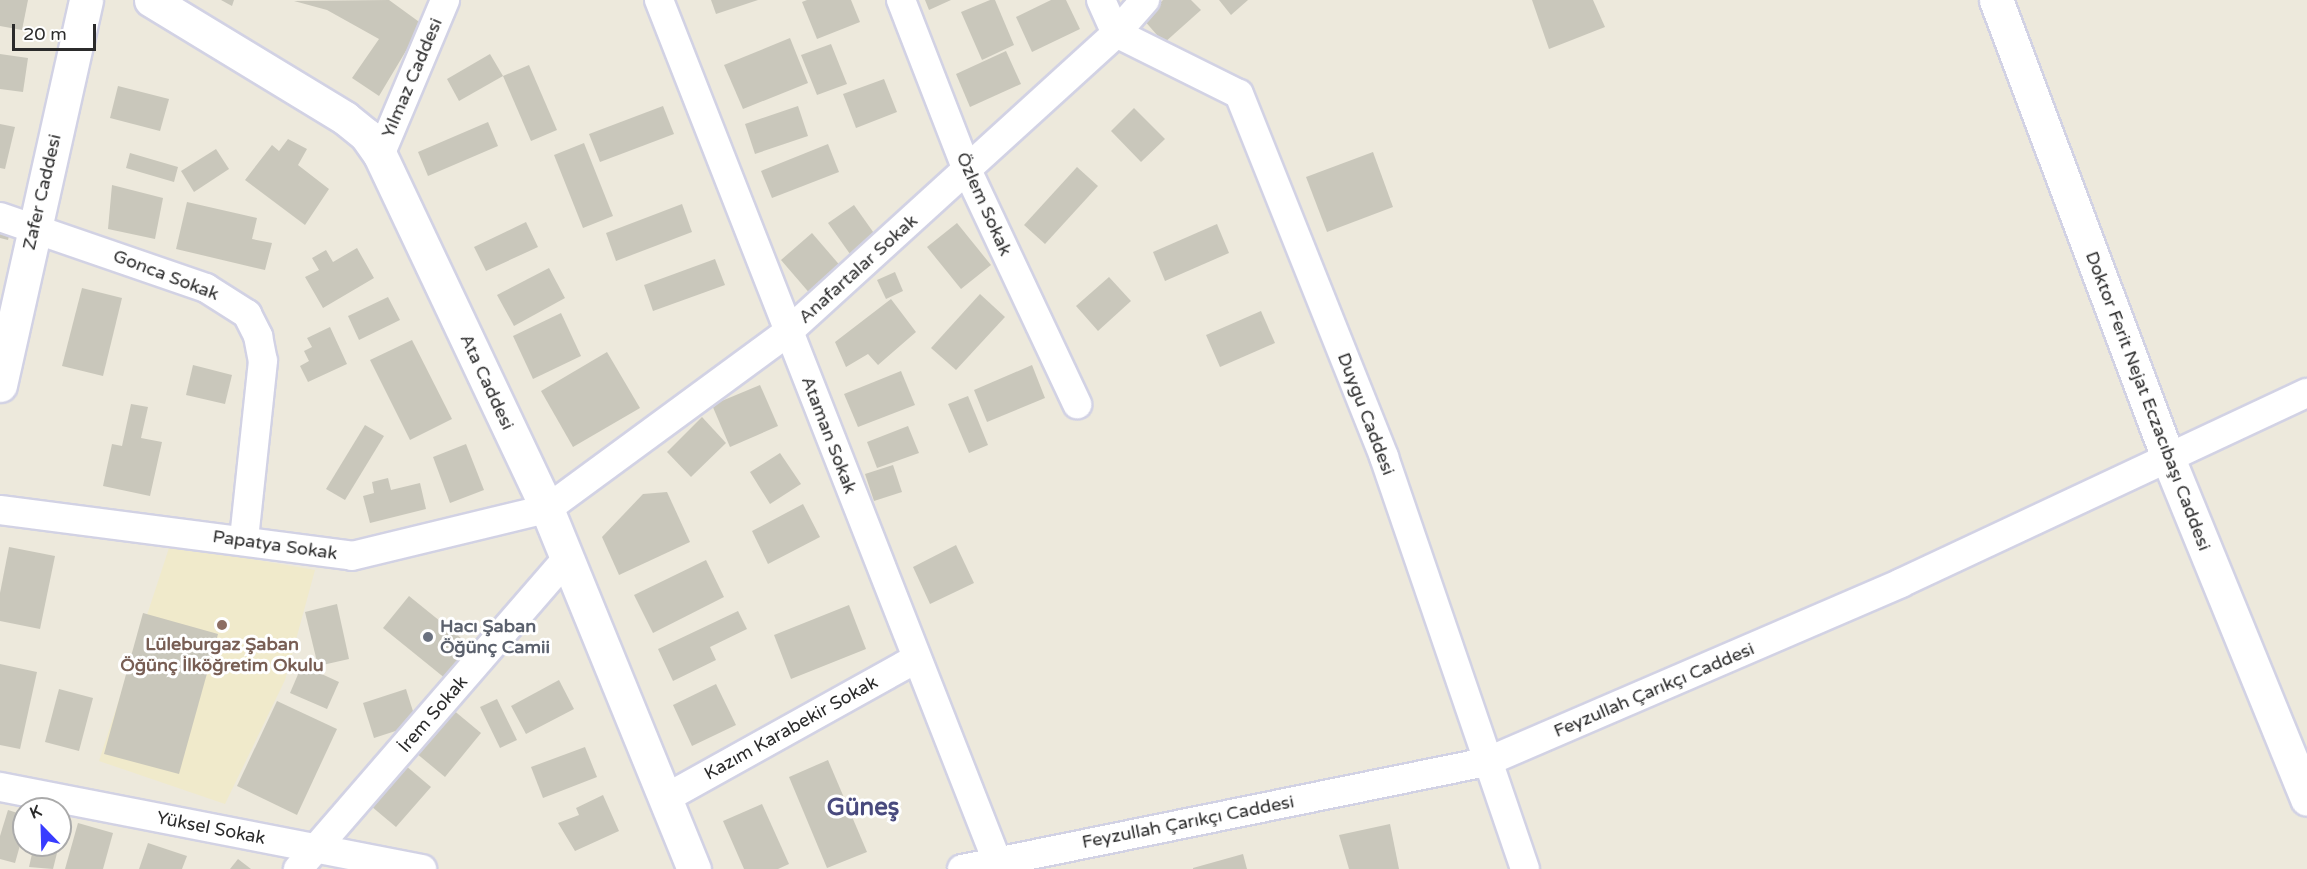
<!DOCTYPE html>
<html>
<head>
<meta charset="utf-8">
<style>
	body { margin:0 }
	#map { position:relative; width:2307px; height:869px; overflow:hidden; background:#ede9dc; font-family:"Varela Round",sans-serif }
	div>[style] { position:absolute }
	[style*='--x'] { left:calc(var(--x)*1px); top:calc(var(--y)*1px); width:calc(var(--w)*1px); rotate:calc(var(--a)*1deg) }
	.education>* { inset:0; background:#f0eacb }
	.building>* { inset:0; background:#c9c7bb }
	.roads { filter:drop-shadow(2px 0 #d2d2e4) drop-shadow(-2px 0 #d2d2e4) drop-shadow(0 2px #d2d2e4) drop-shadow(0 -2px #d2d2e4) }
	.street>* { height:28px; margin:-14px; padding:0 14px; transform-origin:14px; border-radius:14px; background:#fff }
	.secondary>* { height:33px; margin:-16.5px; padding:0 16.5px; transform-origin:16.5px; border-radius:16.5px; background:#fff }
	.dots>* { width:16px; height:16px; translate:-50% -50%; box-sizing:border-box; border:3px solid #fff; border-radius:50% }
	span { translate:-50% -50%; white-space:nowrap; text-align:center; line-height:1.15; -webkit-text-stroke:6px #fff; paint-order:stroke }
	.street-label { font-size:18px; color:#2b2b2b }
	.worship-label { font-size:18px; color:#5b616d; font-weight:700 }
	.left { translate:0 -50%; text-align:left }
	.education-label { font-size:18px; color:#785e54; font-weight:700 }
	.district-label { font-size:24px; color:#494a7e; font-weight:700 }
	.north { position:absolute; left:12px; top:797px; width:60px; height:60px; box-sizing:border-box; background:#fff; border:2px solid #aaa; border-radius:50%; rotate:337deg; font-size:16px; font-weight:700; line-height:24px; text-align:center; color:#2b2b2b }
	.north::after { content:''; display:block; margin:auto; width:21px; height:27px; background:#383cff; clip-path:polygon(50% 0,100% 100%,50% 72%,0 100%) }
	.scale { position:absolute; left:12px; top:24px; width:84px; height:27px; box-sizing:border-box; border:3px solid #2b2b2b; border-top:0; padding-left:8px; font-size:18px; line-height:21px; white-space:nowrap; color:#2b2b2b; -webkit-text-stroke:4px #fff; paint-order:stroke }
</style>
</head>
<body>
<div id="map">
	<div class="education">
		<i style="clip-path:polygon(170px 545px,315px 570px,285px 680px,225px 804px,99px 761px)"></i>
	</div>
	<div class="building">
		<i style="clip-path:polygon(0 0,28px 0,22px 30px,0 26px)"></i>
		<i style="clip-path:polygon(221px 0,234px 0,232px 6px)"></i>
		<i style="clip-path:polygon(389px 0,422px 24px,379px 96px,352px 78px,379px 39px,327px 10px,294px 1px)"></i>
		<i style="clip-path:polygon(711px 0,758px 0,716px 14px)"></i>
		<i style="clip-path:polygon(807px 0,851px 0,860px 22px,817px 39px,802px 2px)"></i>
		<i style="clip-path:polygon(925px 0,951px 0,929px 10px)"></i>
		<i style="clip-path:polygon(990px 0,995px 0,1014px 45px,982px 60px,961px 12px)"></i>
		<i style="clip-path:polygon(1051px 0,1066px 0,1080px 29px,1032px 52px,1016px 17px)"></i>
		<i style="clip-path:polygon(1163px 0,1191px 0,1201px 10px,1164px 43px,1143px 19px)"></i>
		<i style="clip-path:polygon(1219px 0,1248px 0,1231px 15px)"></i>
		<i style="clip-path:polygon(1532px 0,1593px 0,1605px 27px,1549px 49px)"></i>
		<i style="clip-path:polygon(790px 38px,808px 83px,743px 109px,724px 65px)"></i>
		<i style="clip-path:polygon(831px 44px,847px 84px,817px 95px,801px 55px)"></i>
		<i style="clip-path:polygon(1006px 51px,1021px 84px,970px 107px,956px 74px)"></i>
		<i style="clip-path:polygon(0 54px,28px 58px,23px 92px,0 89px)"></i>
		<i style="clip-path:polygon(490px 54px,503px 76px,459px 101px,447px 79px)"></i>
		<i style="clip-path:polygon(529px 65px,557px 130px,531px 141px,503px 76px)"></i>
		<i style="clip-path:polygon(884px 79px,897px 112px,856px 128px,843px 94px)"></i>
		<i style="clip-path:polygon(118px 86px,169px 99px,160px 131px,110px 118px)"></i>
		<i style="clip-path:polygon(663px 106px,674px 134px,600px 162px,589px 134px)"></i>
		<i style="clip-path:polygon(798px 106px,808px 136px,755px 154px,745px 124px)"></i>
		<i style="clip-path:polygon(1134px 108px,1165px 139px,1141px 162px,1111px 131px)"></i>
		<i style="clip-path:polygon(488px 122px,498px 146px,428px 176px,418px 152px)"></i>
		<i style="clip-path:polygon(0 124px,15px 127px,5px 169px,0 168px)"></i>
		<i style="clip-path:polygon(288px 139px,307px 149px,298px 165px,329px 189px,305px 225px,245px 180px,272px 145px,279px 151px)"></i>
		<i style="clip-path:polygon(584px 143px,613px 216px,583px 228px,554px 155px)"></i>
		<i style="clip-path:polygon(828px 144px,839px 172px,772px 198px,761px 171px)"></i>
		<i style="clip-path:polygon(216px 149px,229px 169px,194px 192px,181px 171px)"></i>
		<i style="clip-path:polygon(1373px 152px,1393px 207px,1327px 232px,1306px 177px)"></i>
		<i style="clip-path:polygon(130px 153px,178px 167px,174px 182px,126px 168px)"></i>
		<i style="clip-path:polygon(1077px 167px,1098px 186px,1045px 244px,1024px 225px)"></i>
		<i style="clip-path:polygon(112px 185px,163px 198px,155px 239px,108px 229px)"></i>
		<i style="clip-path:polygon(187px 202px,257px 218px,252px 239px,272px 243px,265px 270px,176px 249px)"></i>
		<i style="clip-path:polygon(682px 204px,692px 232px,616px 261px,606px 233px)"></i>
		<i style="clip-path:polygon(854px 205px,876px 236px,850px 254px,828px 223px)"></i>
		<i style="clip-path:polygon(526px 222px,538px 247px,486px 271px,474px 247px)"></i>
		<i style="clip-path:polygon(957px 223px,991px 265px,961px 289px,927px 247px)"></i>
		<i style="clip-path:polygon(1217px 224px,1229px 253px,1165px 281px,1153px 252px)"></i>
		<i style="clip-path:polygon(0 225px,11px 228px,8px 240px,0 238px)"></i>
		<i style="clip-path:polygon(812px 233px,843px 269px,812px 296px,781px 260px)"></i>
		<i style="clip-path:polygon(357px 248px,374px 278px,323px 308px,305px 277px,319px 270px,312px 258px,326px 250px,333px 262px)"></i>
		<i style="clip-path:polygon(715px 259px,725px 285px,653px 311px,644px 285px)"></i>
		<i style="clip-path:polygon(549px 268px,565px 298px,514px 326px,497px 295px)"></i>
		<i style="clip-path:polygon(895px 272px,903px 291px,886px 299px,877px 280px)"></i>
		<i style="clip-path:polygon(1109px 277px,1131px 301px,1098px 331px,1076px 306px)"></i>
		<i style="clip-path:polygon(82px 288px,122px 298px,103px 376px,62px 366px)"></i>
		<i style="clip-path:polygon(980px 294px,1005px 317px,956px 370px,931px 348px)"></i>
		<i style="clip-path:polygon(388px 297px,400px 320px,359px 340px,348px 316px)"></i>
		<i style="clip-path:polygon(891px 299px,916px 332px,878px 365px,868px 354px,846px 367px,835px 342px)"></i>
		<i style="clip-path:polygon(1261px 311px,1275px 343px,1220px 367px,1206px 335px)"></i>
		<i style="clip-path:polygon(561px 313px,581px 356px,533px 379px,513px 336px)"></i>
		<i style="clip-path:polygon(330px 327px,347px 364px,308px 382px,300px 366px,309px 361px,304px 351px,312px 347px,307px 338px)"></i>
		<i style="clip-path:polygon(412px 340px,452px 419px,410px 440px,370px 360px)"></i>
		<i style="clip-path:polygon(607px 352px,640px 408px,573px 447px,541px 391px)"></i>
		<i style="clip-path:polygon(193px 365px,232px 375px,225px 404px,186px 395px)"></i>
		<i style="clip-path:polygon(1032px 365px,1045px 398px,987px 422px,974px 390px)"></i>
		<i style="clip-path:polygon(901px 371px,915px 405px,858px 427px,844px 394px)"></i>
		<i style="clip-path:polygon(760px 385px,778px 426px,730px 447px,712px 405px)"></i>
		<i style="clip-path:polygon(968px 396px,988px 445px,969px 453px,948px 404px)"></i>
		<i style="clip-path:polygon(131px 404px,148px 407px,141px 438px,162px 442px,150px 496px,103px 486px,112px 444px,122px 446px)"></i>
		<i style="clip-path:polygon(702px 417px,726px 443px,691px 477px,667px 452px)"></i>
		<i style="clip-path:polygon(365px 425px,384px 436px,345px 500px,326px 489px)"></i>
		<i style="clip-path:polygon(908px 426px,919px 453px,877px 468px,867px 442px)"></i>
		<i style="clip-path:polygon(466px 444px,484px 490px,450px 503px,433px 457px)"></i>
		<i style="clip-path:polygon(780px 453px,801px 484px,770px 504px,750px 472px)"></i>
		<i style="clip-path:polygon(893px 465px,902px 492px,874px 501px,865px 474px)"></i>
		<i style="clip-path:polygon(388px 478px,391px 490px,420px 483px,426px 509px,370px 523px,363px 496px,374px 493px,372px 482px)"></i>
		<i style="clip-path:polygon(667px 492px,690px 542px,619px 575px,602px 537px,643px 494px)"></i>
		<i style="clip-path:polygon(803px 504px,820px 537px,768px 564px,752px 531px)"></i>
		<i style="clip-path:polygon(956px 545px,974px 583px,930px 604px,913px 567px)"></i>
		<i style="clip-path:polygon(9px 547px,55px 556px,40px 629px,0 621px,0 593px)"></i>
		<i style="clip-path:polygon(706px 560px,724px 597px,653px 633px,634px 595px)"></i>
		<i style="clip-path:polygon(409px 596px,472px 647px,446px 679px,383px 628px)"></i>
		<i style="clip-path:polygon(337px 604px,349px 659px,318px 666px,305px 612px)"></i>
		<i style="clip-path:polygon(849px 605px,866px 649px,791px 679px,774px 635px)"></i>
		<i style="clip-path:polygon(738px 611px,747px 629px,710px 647px,716px 660px,673px 681px,658px 649px)"></i>
		<i style="clip-path:polygon(143px 613px,218px 634px,179px 774px,104px 754px)"></i>
		<i style="clip-path:polygon(0 664px,37px 672px,20px 749px,0 745px)"></i>
		<i style="clip-path:polygon(302px 665px,339px 682px,327px 709px,290px 693px)"></i>
		<i style="clip-path:polygon(559px 680px,574px 709px,526px 734px,511px 706px)"></i>
		<i style="clip-path:polygon(716px 684px,736px 725px,692px 746px,673px 705px)"></i>
		<i style="clip-path:polygon(59px 689px,93px 698px,79px 751px,45px 742px)"></i>
		<i style="clip-path:polygon(406px 689px,417px 724px,374px 738px,363px 703px)"></i>
		<i style="clip-path:polygon(497px 699px,517px 740px,500px 748px,480px 707px)"></i>
		<i style="clip-path:polygon(277px 701px,337px 729px,297px 815px,237px 786px)"></i>
		<i style="clip-path:polygon(446px 704px,481px 733px,445px 777px,410px 748px)"></i>
		<i style="clip-path:polygon(585px 747px,597px 777px,543px 798px,531px 767px)"></i>
		<i style="clip-path:polygon(399px 760px,431px 787px,396px 827px,365px 801px)"></i>
		<i style="clip-path:polygon(828px 760px,867px 852px,827px 868px,789px 777px)"></i>
		<i style="clip-path:polygon(603px 795px,619px 831px,575px 851px,558px 823px,579px 815px,576px 808px)"></i>
		<i style="clip-path:polygon(762px 804px,789px 864px,778px 869px,744px 869px,723px 821px)"></i>
		<i style="clip-path:polygon(8px 810px,24px 815px,24px 831px,15px 863px,0 859px,0 836px)"></i>
		<i style="clip-path:polygon(60px 821px,64px 822px,61px 836px,60px 836px)"></i>
		<i style="clip-path:polygon(78px 823px,113px 833px,103px 869px,65px 869px)"></i>
		<i style="clip-path:polygon(1390px 824px,1399px 869px,1349px 869px,1339px 835px)"></i>
		<i style="clip-path:polygon(148px 843px,187px 856px,182px 869px,139px 869px)"></i>
		<i style="clip-path:polygon(34px 845px,59px 845px,53px 869px,29px 867px)"></i>
		<i style="clip-path:polygon(1243px 854px,1247px 869px,1193px 869px,1193px 868px)"></i>
		<i style="clip-path:polygon(238px 859px,251px 869px,230px 869px)"></i>
	</div>
	<div class="roads">
		<div class="street">
			<i style="--x:659;--y:0;--w:934;--a:68.57"></i>
			<i style="--x:901;--y:0;--w:182;--a:68.8"></i>
			<i style="--x:967;--y:170;--w:259;--a:64.8"></i>
			<i style="--x:1101;--y:0;--w:36;--a:66"></i>
			<i style="--x:1116;--y:33;--w:137;--a:26.4"></i>
			<i style="--x:1239;--y:94;--w:391;--a:68.2"></i>
			<i style="--x:1384;--y:457;--w:435;--a:71.1"></i>
			<i style="--x:380;--y:155;--w:168;--a:-67.2"></i>
			<i style="--x:0;--y:217;--w:218;--a:19"></i>
			<i style="--x:206;--y:288;--w:49;--a:32.4"></i>
			<i style="--x:247;--y:314;--w:25;--a:63"></i>
			<i style="--x:258;--y:336;--w:25;--a:79"></i>
			<i style="--x:263;--y:361;--w:179;--a:96.1"></i>
			<i style="--x:0;--y:510;--w:355;--a:7.4"></i>
			<i style="--x:352;--y:556;--w:201;--a:-13.6"></i>
			<i style="--x:547;--y:509;--w:300;--a:-36.3"></i>
			<i style="--x:789;--y:331;--w:442;--a:-42.3"></i>
			<i style="--x:1116;--y:33;--w:44;--a:-48.7"></i>
			<i style="--x:0;--y:787;--w:430;--a:11"></i>
			<i style="--x:666;--y:798;--w:286;--a:-29.1"></i>
			<i style="--x:298;--y:869;--w:411;--a:-49.1"></i>
			<i style="--x:962;--y:869;--w:535;--a:-11.54"></i>
			<i style="--x:1486;--y:762;--w:452;--a:-23.3"></i>
			<i style="--x:1901;--y:583;--w:448;--a:-25.1"></i>
		</div>
		<div class="secondary">
			<i style="--x:151;--y:0;--w:227;--a:31.3"></i>
			<i style="--x:345;--y:118;--w:27;--a:39"></i>
			<i style="--x:366;--y:135;--w:24;--a:55"></i>
			<i style="--x:380;--y:155;--w:391;--a:64.7"></i>
			<i style="--x:547;--y:509;--w:389;--a:67.8"></i>
			<i style="--x:1996;--y:0;--w:489;--a:69.4"></i>
			<i style="--x:2168;--y:458;--w:368;--a:67.8"></i>
			<i style="--x:0;--y:385;--w:394;--a:-77.4"></i>
		</div>
	</div>
	<div class="dots">
		<i style="left:222px;top:625px;background:#8d6e63"></i>
		<i style="left:428px;top:637px;background:#6b7280"></i>
	</div>
	<div class="street-label">
		<span style="left:412px;top:78px;rotate:-67deg">Yılmaz Caddesi</span>
		<span style="left:42px;top:192px;rotate:-77deg">Zafer Caddesi</span>
		<span style="left:984px;top:204px;rotate:66deg">Özlem Sokak</span>
		<span style="left:858px;top:269px;rotate:-42deg">Anafartalar Sokak</span>
		<span style="left:166px;top:275px;rotate:21deg">Gonca Sokak</span>
		<span style="left:487px;top:382px;rotate:65deg">Ata Caddesi</span>
		<span style="left:2148px;top:401px;rotate:69deg">Doktor Ferit Nejat Eczacıbaşı Caddesi</span>
		<span style="left:1366px;top:414px;rotate:69deg">Duygu Caddesi</span>
		<span style="left:829px;top:435px;rotate:69deg">Ataman Sokak</span>
		<span style="left:275px;top:545px;rotate:8deg">Papatya Sokak</span>
		<span style="left:1654px;top:690px;rotate:-23deg">Feyzullah Çarıkçı Caddesi</span>
		<span style="left:433px;top:714px;rotate:-49deg">İrem Sokak</span>
		<span style="left:791px;top:728px;rotate:-29deg">Kazım Karabekir Sokak</span>
		<span style="left:1188px;top:822px;rotate:-11deg">Feyzullah Çarıkçı Caddesi</span>
		<span style="left:211px;top:828px;rotate:11deg">Yüksel Sokak</span>
	</div>
	<div class="worship-label">
		<span class="left" style="left:440px;top:637px">Hacı Şaban<br>Öğünç Camii</span>
	</div>
	<div class="education-label">
		<span style="left:222px;top:655px">Lüleburgaz Şaban<br>Öğünç İlköğretim Okulu</span>
	</div>
	<div class="district-label">
		<span style="left:863px;top:808px">Güneş</span>
	</div>
	<div class="north">K</div>
	<div class="scale">20 m</div>
</div>
</body>
</html>
